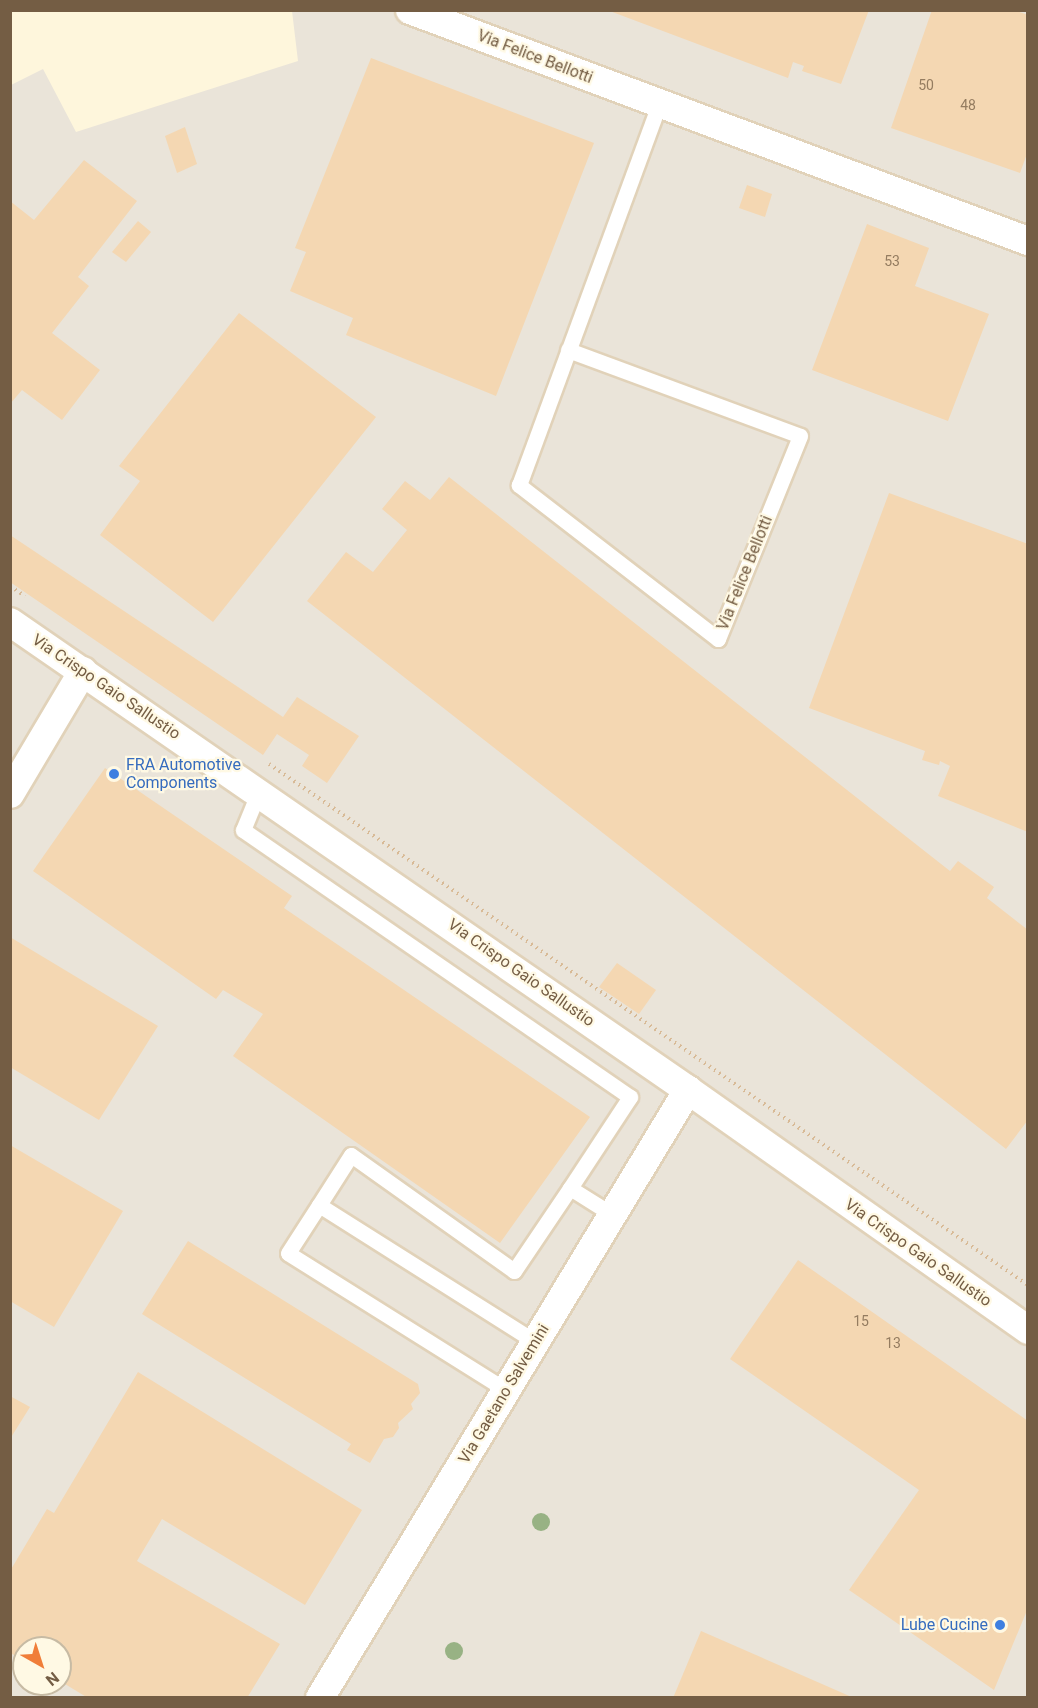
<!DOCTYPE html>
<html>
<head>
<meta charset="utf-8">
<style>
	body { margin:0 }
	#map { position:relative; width:1038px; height:1708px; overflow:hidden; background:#fef6dc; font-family:Roboto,sans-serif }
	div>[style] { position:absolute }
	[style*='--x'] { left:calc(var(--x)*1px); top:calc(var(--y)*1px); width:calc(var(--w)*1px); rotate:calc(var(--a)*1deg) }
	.industrial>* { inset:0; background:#eae4d9 }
	.building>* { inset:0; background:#f4d7b2 }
	.path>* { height:4px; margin-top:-2px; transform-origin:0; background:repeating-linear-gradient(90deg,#d8ba96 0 1.5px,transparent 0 6px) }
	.roads { filter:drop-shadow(2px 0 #e1d2b9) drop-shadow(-2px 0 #e1d2b9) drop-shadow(0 2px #e1d2b9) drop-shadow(0 -2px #e1d2b9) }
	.lane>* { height:15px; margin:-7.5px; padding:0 7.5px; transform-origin:7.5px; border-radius:7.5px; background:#fff }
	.street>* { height:28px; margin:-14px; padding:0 14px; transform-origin:14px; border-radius:14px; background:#fff }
	.trees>* { width:18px; height:18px; margin:-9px; border-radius:50%; background:#98b284 }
	.dots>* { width:16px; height:16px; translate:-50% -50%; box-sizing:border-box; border:3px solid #fff9e4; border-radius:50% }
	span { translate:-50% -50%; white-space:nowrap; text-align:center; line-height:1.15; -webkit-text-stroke:4.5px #fff9e4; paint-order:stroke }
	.number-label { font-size:14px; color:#947c60 }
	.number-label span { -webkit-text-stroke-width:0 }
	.street-label { font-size:16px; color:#745d44 }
	.shop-label { font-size:16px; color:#366cbe }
	.left { translate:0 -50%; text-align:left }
	.right { translate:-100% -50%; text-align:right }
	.frame { position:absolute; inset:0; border:12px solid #745d44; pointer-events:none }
	.north { position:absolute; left:12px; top:1636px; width:60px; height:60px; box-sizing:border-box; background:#fff9e4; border:2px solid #c7bba4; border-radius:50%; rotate:141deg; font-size:16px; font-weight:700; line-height:24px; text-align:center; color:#745d44 }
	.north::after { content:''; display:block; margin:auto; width:21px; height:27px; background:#f07e39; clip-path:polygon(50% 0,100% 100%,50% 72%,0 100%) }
</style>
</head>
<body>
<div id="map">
	<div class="industrial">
		<i style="clip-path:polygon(evenodd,292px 11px,1027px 11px,1027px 1697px,11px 1698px,11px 85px,43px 69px,76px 132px,298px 61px,292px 11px,24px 1648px,60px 1648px,60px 1684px,24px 1684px,24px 1648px)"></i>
	</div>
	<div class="building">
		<i style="clip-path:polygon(607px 10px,869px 10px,841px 84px,802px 71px,804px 66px,793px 62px,788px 78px)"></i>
		<i style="clip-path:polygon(932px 10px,1014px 10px,1028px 15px,1028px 151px,1020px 173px,891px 128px)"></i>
		<i style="clip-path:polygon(371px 58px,594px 143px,496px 396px,346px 335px,353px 318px,290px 291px,306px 252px,295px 248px)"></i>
		<i style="clip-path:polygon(185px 127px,197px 164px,177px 173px,165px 136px)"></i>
		<i style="clip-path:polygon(84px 160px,137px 201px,78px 277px,89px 286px,52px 333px,100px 370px,62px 420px,22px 390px,10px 404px,10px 201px,34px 220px)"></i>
		<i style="clip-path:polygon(747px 185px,772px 194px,765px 217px,739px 208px)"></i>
		<i style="clip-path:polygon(138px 221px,151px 232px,126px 262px,112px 252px)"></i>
		<i style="clip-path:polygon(867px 224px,929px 248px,915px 286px,989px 314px,948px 421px,812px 370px)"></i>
		<i style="clip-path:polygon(239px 313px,376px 417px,213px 622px,100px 535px,140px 481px,119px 466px)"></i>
		<i style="clip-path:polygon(449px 477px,950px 871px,958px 861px,994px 887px,987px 898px,1028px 930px,1028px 1120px,1006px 1149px,307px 601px,346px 552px,373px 572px,407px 530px,382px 509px,405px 481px,430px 500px)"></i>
		<i style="clip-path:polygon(889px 493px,1028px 544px,1028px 832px,938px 796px,950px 766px,940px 761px,939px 765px,922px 760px,925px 751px,809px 708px)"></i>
		<i style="clip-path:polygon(10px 535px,283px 717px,297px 697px,359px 736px,327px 783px,302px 766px,309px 755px,277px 734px,263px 755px,10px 582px)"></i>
		<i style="clip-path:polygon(105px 768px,292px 896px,284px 908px,590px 1117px,500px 1243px,233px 1056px,263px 1014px,223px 990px,216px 999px,33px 871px)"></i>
		<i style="clip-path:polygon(10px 937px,158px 1026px,99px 1120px,10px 1067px)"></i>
		<i style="clip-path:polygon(617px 963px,656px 990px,639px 1014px,599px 987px)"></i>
		<i style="clip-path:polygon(10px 1145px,123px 1211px,54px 1327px,10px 1301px)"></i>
		<i style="clip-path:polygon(188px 1241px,418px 1384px,420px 1393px,411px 1404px,413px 1409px,398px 1423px,399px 1428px,393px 1437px,384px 1439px,370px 1463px,347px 1450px,351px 1444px,142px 1314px)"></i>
		<i style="clip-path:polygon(798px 1260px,1028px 1421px,1028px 1608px,994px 1690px,849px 1590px,919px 1490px,730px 1359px)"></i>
		<i style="clip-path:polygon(138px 1372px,362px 1510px,305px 1605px,162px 1519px,137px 1561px,280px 1644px,247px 1698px,88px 1698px,60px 1681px,60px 1648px,24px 1648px,24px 1660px,10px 1653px,10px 1571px,47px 1509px,54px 1513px)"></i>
		<i style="clip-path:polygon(10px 1396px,30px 1407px,10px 1439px)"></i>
		<i style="clip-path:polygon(701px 1631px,854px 1698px,673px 1698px)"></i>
	</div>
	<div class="path">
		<i style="--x:10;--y:586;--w:18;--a:34"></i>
		<i style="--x:269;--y:764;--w:921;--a:34.47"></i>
	</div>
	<div class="roads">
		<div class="lane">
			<i style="--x:568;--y:350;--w:247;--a:20.3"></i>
			<i style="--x:800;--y:436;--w:219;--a:112"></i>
			<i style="--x:718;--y:639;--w:252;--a:-142.3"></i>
			<i style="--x:519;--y:485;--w:406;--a:-69.8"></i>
			<i style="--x:259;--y:791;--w:42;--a:112.3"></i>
			<i style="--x:243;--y:830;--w:470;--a:34.6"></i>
			<i style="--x:630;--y:1097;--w:109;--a:123.4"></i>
			<i style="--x:319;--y:1205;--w:59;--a:-57.4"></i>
			<i style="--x:351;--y:1155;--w:200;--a:35.4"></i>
			<i style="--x:514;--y:1271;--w:100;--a:-56"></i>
			<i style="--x:570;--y:1188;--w:51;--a:32.1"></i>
			<i style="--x:506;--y:1390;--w:257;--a:-147.9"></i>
			<i style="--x:288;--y:1253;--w:57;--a:-57.1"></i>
			<i style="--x:319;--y:1205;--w:257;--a:32.3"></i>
		</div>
		<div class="street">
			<i style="--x:410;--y:10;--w:660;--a:20.5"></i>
			<i style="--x:10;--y:622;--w:824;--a:34.62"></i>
			<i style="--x:688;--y:1090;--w:416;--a:35.2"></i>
			<i style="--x:10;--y:794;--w:143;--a:-59.3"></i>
			<i style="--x:320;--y:1698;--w:711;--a:-58.82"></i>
		</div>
	</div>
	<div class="trees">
		<i style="left:541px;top:1522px"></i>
		<i style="left:454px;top:1651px"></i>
	</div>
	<div class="dots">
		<i style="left:114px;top:774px;background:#3f7fe0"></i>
		<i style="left:1000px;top:1625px;background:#3f7fe0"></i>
	</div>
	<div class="number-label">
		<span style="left:926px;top:85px">50</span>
		<span style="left:968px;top:105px">48</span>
		<span style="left:892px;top:261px">53</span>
		<span style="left:861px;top:1321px">15</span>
		<span style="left:893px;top:1343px">13</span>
	</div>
	<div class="street-label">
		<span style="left:535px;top:57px;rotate:21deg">Via Felice Bellotti</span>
		<span style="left:745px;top:573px;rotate:-68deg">Via Felice Bellotti</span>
		<span style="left:106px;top:687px;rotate:34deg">Via Crispo Gaio Sallustio</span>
		<span style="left:521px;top:973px;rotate:35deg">Via Crispo Gaio Sallustio</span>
		<span style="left:918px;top:1253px;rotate:35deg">Via Crispo Gaio Sallustio</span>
		<span style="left:504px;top:1394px;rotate:-59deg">Via Gaetano Salvemini</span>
	</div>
	<div class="shop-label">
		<span class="left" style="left:126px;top:774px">FRA Automotive<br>Components</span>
		<span class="right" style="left:988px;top:1625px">Lube Cucine</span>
	</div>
	<div class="frame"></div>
	<div class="north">N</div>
</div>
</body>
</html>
